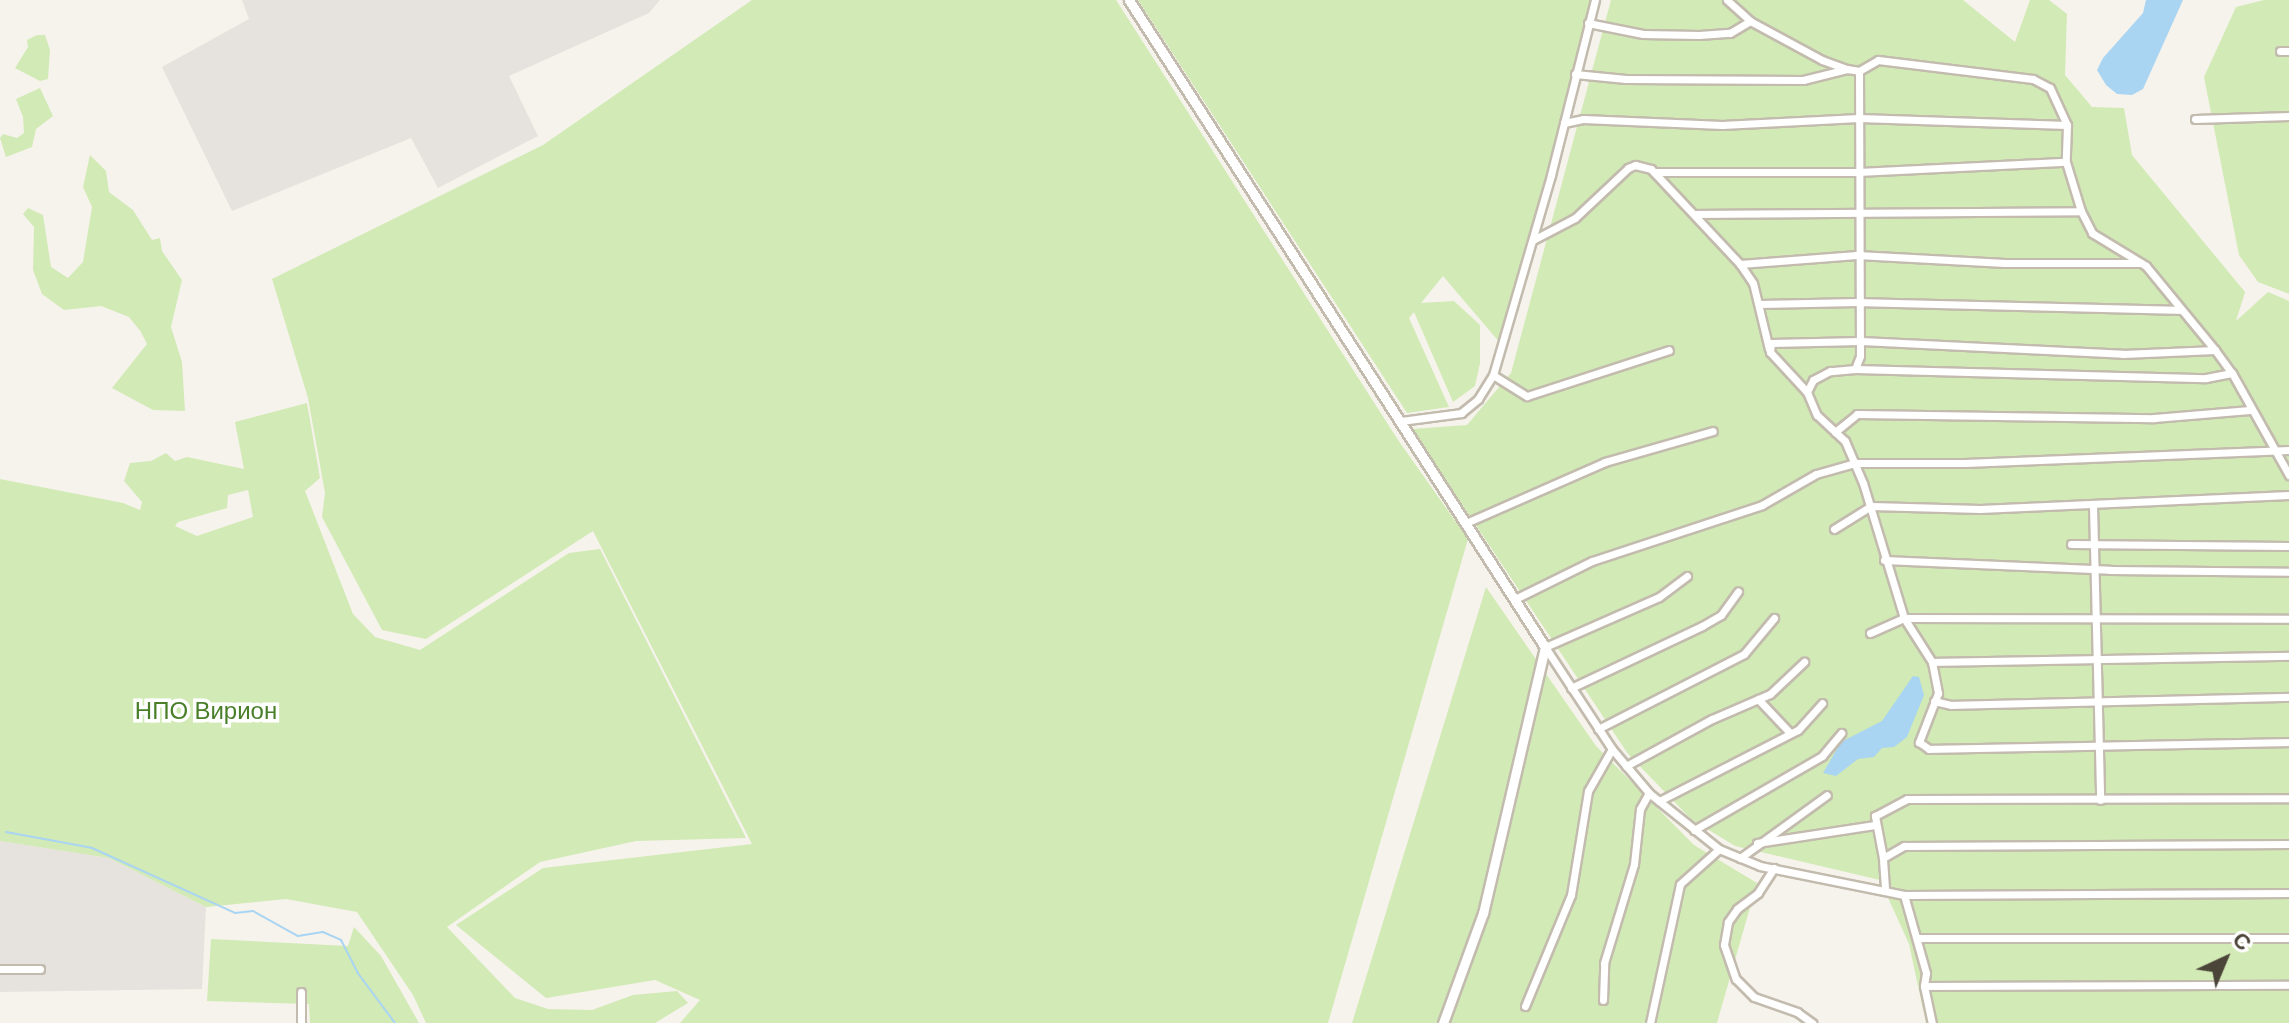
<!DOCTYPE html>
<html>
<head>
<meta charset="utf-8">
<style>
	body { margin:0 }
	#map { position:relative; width:2289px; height:1023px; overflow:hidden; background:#f6f3ec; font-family:"DM Sans",sans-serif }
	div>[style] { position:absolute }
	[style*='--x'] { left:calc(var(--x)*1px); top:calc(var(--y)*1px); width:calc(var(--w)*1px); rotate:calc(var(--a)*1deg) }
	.industrial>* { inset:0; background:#e6e2dd }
	.green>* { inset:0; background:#d2eab5 }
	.water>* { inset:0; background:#a9d4f2 }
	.stream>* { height:2px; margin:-1px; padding:0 1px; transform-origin:1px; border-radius:1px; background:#a9d4f2 }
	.roads { filter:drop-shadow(2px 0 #c2bbae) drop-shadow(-2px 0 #c2bbae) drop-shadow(0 2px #c2bbae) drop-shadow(0 -2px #c2bbae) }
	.minor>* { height:7px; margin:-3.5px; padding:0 3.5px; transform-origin:3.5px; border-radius:3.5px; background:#fff }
	.tertiary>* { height:9px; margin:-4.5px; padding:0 4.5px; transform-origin:4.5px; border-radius:4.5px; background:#fff }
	span { translate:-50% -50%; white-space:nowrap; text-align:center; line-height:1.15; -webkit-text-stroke:7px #fff; paint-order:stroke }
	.park-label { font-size:24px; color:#4a7f2a }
	.north { position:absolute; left:2185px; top:919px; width:80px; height:80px; -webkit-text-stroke:6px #fff; paint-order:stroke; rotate:44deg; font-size:22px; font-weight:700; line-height:32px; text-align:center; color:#4b4439 }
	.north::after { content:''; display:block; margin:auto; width:28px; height:36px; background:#4b4439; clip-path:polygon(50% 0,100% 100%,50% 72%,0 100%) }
</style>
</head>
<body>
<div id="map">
	<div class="industrial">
		<i style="clip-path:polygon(242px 0,660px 0,649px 13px,509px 76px,538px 136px,438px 188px,411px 138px,232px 211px,162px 67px,249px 19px)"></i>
		<i style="clip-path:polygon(0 841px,109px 858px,206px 907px,202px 989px,0 992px)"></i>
	</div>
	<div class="green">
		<i style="clip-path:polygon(752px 0,1116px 0,1398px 440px,1468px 539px,1328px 1023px,680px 1023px,700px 1000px,655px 980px,546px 998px,456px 925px,543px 868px,752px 844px,593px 531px,426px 639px,382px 630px,322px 517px,325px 493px,308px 398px,272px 279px,543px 145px)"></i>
		<i style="clip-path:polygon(1138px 0,1600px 0,1501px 344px,1443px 276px,1421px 303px,1454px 301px,1480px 325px,1480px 363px,1475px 386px,1453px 402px,1414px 312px,1409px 318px,1449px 407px,1407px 413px)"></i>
		<i style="clip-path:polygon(1611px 0,1963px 0,2015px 42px,2030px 0,2049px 0,2067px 14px,2065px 75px,2092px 107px,2124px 108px,2132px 155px,2245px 292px,2236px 321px,2268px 292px,2289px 301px,2289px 1023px,1926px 1023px,1909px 944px,1880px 880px,1735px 846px,1691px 819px,1628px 754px,1412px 429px,1467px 425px,1511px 373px)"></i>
		<i style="clip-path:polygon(2264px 0,2289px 0,2289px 294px,2258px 282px,2239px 255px,2204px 77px,2236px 7px)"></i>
		<i style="clip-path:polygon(37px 35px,45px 35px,50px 50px,48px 79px,40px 81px,15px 68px,28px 47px,27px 40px)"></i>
		<i style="clip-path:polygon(40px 88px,53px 116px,36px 129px,32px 147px,6px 157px,0 138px,3px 134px,17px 138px,24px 133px,23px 117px,16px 99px)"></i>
		<i style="clip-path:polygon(90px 155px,106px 171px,109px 192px,133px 210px,152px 240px,160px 238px,162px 251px,182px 280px,171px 327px,182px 362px,185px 411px,153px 410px,112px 388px,147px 344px,141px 332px,129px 317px,101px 306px,64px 310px,42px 294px,33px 270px,34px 227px,23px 214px,28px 208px,43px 215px,51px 267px,68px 278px,83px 262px,92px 207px,83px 187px)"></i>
		<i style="clip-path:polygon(evenodd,307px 403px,320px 478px,305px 491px,353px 614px,375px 637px,420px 650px,569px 553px,600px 549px,746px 838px,636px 841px,540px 862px,447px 927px,515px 998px,548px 1009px,592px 1010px,633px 995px,677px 991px,688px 1003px,655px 1023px,426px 1023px,413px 995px,357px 912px,286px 899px,206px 907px,109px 858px,0 841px,0 479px,123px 503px,140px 510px,142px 502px,124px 481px,130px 463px,151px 461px,166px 453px,175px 461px,187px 457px,244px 469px,235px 422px,307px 403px,248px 490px,253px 517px,197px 536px,175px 526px,178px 522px,227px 508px,228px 495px,248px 490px)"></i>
		<i style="clip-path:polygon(1486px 587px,1596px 746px,1694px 845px,1757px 883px,1717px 1023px,1352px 1023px)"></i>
		<i style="clip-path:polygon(354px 927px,381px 956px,419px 1023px,310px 1023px,309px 1004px,207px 1001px,211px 939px,348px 946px)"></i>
	</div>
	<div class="water">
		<i style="clip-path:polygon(2146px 0,2183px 0,2143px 89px,2132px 95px,2117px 94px,2106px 85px,2097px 70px,2103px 58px,2143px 13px)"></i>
		<i style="clip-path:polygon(1913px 676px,1919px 677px,1924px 695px,1907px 737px,1894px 747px,1882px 748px,1874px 757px,1858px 759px,1836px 776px,1823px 773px,1841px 742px,1882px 721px)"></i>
	</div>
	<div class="stream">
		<i style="--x:6;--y:832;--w:87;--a:10.5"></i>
		<i style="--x:92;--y:848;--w:157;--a:24.4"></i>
		<i style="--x:235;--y:913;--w:18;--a:-6"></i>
		<i style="--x:253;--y:911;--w:51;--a:29.1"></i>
		<i style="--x:298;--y:936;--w:25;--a:-9"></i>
		<i style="--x:323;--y:932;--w:20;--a:24"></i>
		<i style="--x:341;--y:940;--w:36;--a:63"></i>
		<i style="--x:357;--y:972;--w:64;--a:53.3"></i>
	</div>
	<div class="roads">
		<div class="minor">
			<i style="--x:1727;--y:0;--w:31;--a:42"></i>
			<i style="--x:1750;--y:21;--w:82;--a:28.4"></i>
			<i style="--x:1822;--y:60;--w:27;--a:20"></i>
			<i style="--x:1847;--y:69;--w:12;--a:9"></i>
			<i style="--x:1859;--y:71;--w:22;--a:-30"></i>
			<i style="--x:1878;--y:60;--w:156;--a:7"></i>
			<i style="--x:2033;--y:79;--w:19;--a:28"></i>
			<i style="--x:2050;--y:88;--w:41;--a:65.3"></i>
			<i style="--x:2067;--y:125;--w:37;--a:92"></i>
			<i style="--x:2066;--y:162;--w:51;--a:73"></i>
			<i style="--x:2081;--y:211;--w:25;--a:63"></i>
			<i style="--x:2092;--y:233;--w:63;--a:31.4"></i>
			<i style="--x:2146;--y:266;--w:109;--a:50.6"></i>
			<i style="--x:2215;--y:350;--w:29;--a:54"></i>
			<i style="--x:2232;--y:373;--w:117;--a:60.8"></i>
			<i style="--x:1588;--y:23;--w:56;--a:11.3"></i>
			<i style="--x:1643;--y:34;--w:56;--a:1"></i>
			<i style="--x:1699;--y:35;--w:31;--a:-4"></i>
			<i style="--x:1730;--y:33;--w:23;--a:-31"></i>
			<i style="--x:2280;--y:51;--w:9;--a:0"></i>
			<i style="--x:1859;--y:71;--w:285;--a:89.8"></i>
			<i style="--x:1860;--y:356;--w:14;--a:111"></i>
			<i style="--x:1855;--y:369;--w:25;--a:175"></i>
			<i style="--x:1830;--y:371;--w:19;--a:152"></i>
			<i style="--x:1813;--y:380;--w:13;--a:117"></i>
			<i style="--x:1807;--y:392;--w:25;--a:67"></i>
			<i style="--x:1817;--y:415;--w:38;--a:43"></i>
			<i style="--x:1845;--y:441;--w:46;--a:66.8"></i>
			<i style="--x:1863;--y:483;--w:141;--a:73.1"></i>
			<i style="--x:1904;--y:618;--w:52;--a:57.5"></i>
			<i style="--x:1932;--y:662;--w:32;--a:79"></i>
			<i style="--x:1938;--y:693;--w:53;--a:111.2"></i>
			<i style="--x:1919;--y:742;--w:12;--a:35"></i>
			<i style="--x:1929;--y:749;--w:360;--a:-1.1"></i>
			<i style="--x:1575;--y:74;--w:51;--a:5.6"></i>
			<i style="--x:1626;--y:79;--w:177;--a:0.3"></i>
			<i style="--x:1803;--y:80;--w:45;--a:-14"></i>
			<i style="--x:2195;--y:119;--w:94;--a:-1.8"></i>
			<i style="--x:1564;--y:123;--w:19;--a:-12"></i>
			<i style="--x:1583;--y:119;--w:139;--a:2.5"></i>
			<i style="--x:1722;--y:125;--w:137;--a:-2.9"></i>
			<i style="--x:1859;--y:118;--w:208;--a:1.9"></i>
			<i style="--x:1654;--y:172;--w:204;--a:0"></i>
			<i style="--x:1858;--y:172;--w:208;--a:-2.8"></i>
			<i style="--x:1694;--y:214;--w:387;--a:-0.4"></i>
			<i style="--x:1533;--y:240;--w:47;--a:-27.6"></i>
			<i style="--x:1575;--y:218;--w:73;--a:-43.3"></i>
			<i style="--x:1628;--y:168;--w:8;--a:-23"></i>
			<i style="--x:1635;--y:165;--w:16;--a:14"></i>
			<i style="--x:1651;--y:169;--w:130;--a:46.9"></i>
			<i style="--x:1740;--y:264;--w:23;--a:56"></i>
			<i style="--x:1753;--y:283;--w:68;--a:76.4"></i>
			<i style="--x:1740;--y:264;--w:117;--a:-4.4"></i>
			<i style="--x:1857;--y:255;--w:148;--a:3.1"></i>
			<i style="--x:2005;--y:263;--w:136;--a:0"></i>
			<i style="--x:1760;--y:304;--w:98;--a:-1.2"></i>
			<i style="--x:1858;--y:302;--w:323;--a:1.4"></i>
			<i style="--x:1855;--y:369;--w:351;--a:1.5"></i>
			<i style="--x:2206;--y:378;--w:26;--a:-11"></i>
			<i style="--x:1493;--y:375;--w:40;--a:32"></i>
			<i style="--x:1527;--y:396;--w:149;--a:-17.9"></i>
			<i style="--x:1807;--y:392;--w:54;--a:-132.8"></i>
			<i style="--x:1770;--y:352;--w:9;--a:-84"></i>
			<i style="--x:1771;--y:343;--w:90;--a:-1.3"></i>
			<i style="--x:1861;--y:341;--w:262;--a:2.8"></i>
			<i style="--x:2123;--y:354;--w:92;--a:-2.5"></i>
			<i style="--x:1401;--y:421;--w:61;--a:-7.6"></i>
			<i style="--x:1461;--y:413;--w:22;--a:-39"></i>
			<i style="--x:1478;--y:399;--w:28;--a:-58"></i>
			<i style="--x:1493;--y:375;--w:208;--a:-73.8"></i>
			<i style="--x:1551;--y:175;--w:180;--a:-75.9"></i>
			<i style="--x:1835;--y:432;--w:28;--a:-39"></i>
			<i style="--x:1857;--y:414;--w:297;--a:0.8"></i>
			<i style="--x:2154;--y:418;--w:96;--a:-4.8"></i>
			<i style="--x:2093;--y:505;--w:295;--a:88.6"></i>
			<i style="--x:1466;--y:523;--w:152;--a:-23.7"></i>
			<i style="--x:1605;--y:462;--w:112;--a:-16"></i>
			<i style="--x:1834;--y:529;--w:44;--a:-31.9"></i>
			<i style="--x:1871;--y:506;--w:109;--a:1.6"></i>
			<i style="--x:1980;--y:509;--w:309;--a:-2.6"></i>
			<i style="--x:2071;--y:544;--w:218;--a:0.5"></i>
			<i style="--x:1884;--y:560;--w:226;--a:2.5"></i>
			<i style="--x:2110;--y:570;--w:179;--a:0.6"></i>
			<i style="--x:1687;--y:576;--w:35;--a:143"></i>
			<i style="--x:1659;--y:597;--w:124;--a:156.3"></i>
			<i style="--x:1545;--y:647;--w:122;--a:56.7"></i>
			<i style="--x:1612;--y:749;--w:57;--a:49.9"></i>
			<i style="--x:1649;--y:793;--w:90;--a:38.7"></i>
			<i style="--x:1719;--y:849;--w:44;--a:22.5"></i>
			<i style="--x:1760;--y:866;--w:147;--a:11.4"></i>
			<i style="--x:1904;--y:895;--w:81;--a:74.2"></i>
			<i style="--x:1926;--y:973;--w:13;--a:99"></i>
			<i style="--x:1924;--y:986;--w:38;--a:78"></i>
			<i style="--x:1515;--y:599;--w:86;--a:-26.3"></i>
			<i style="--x:1592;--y:561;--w:179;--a:-18.2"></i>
			<i style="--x:1762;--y:505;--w:62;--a:-29.9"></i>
			<i style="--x:1816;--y:474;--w:41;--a:-15.8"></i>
			<i style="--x:1855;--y:463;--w:110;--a:0"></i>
			<i style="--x:1965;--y:463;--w:324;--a:-2.3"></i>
			<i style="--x:1870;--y:633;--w:37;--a:-24"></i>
			<i style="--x:1904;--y:618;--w:385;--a:0.1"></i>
			<i style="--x:1932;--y:662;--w:357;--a:-1"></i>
			<i style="--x:1571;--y:688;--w:145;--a:-25.3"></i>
			<i style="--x:1702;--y:626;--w:22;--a:-30"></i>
			<i style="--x:1721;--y:615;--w:29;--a:-54"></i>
			<i style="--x:1758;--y:699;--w:47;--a:46.7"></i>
			<i style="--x:1934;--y:701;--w:17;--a:13"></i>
			<i style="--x:1951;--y:705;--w:338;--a:-1.4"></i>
			<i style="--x:1598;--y:729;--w:164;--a:-27.2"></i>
			<i style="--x:1744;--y:654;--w:47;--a:-50.2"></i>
			<i style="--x:1626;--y:766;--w:98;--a:-28.7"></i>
			<i style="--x:1712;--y:719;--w:63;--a:-23.3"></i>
			<i style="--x:1770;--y:694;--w:47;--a:-43.3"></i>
			<i style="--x:1659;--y:801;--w:156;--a:-27.1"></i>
			<i style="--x:1798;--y:730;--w:36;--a:-48"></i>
			<i style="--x:1694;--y:830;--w:148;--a:-30"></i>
			<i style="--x:1822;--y:756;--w:30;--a:-50"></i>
			<i style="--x:1757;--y:843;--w:119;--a:-8.7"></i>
			<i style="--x:1740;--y:858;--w:107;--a:-35.9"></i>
			<i style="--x:1883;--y:858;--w:43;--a:-100.8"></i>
			<i style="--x:1875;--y:816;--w:36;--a:-28"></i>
			<i style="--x:1907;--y:799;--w:382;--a:-0.1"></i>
			<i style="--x:1774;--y:868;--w:30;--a:123"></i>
			<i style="--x:1758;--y:893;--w:26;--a:143"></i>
			<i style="--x:1737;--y:909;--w:16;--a:125"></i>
			<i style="--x:1728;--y:922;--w:23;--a:100"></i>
			<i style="--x:1724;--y:945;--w:36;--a:71"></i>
			<i style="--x:1736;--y:979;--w:25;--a:45"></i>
			<i style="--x:1754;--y:997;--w:46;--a:19.2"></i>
			<i style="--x:1797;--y:1012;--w:19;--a:36"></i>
			<i style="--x:1885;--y:888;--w:30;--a:-94"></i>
			<i style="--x:1883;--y:858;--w:24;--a:-30"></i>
			<i style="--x:1904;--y:846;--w:385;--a:-0.3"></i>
			<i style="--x:1904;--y:895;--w:385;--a:-0.3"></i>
			<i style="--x:1917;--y:938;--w:372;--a:0"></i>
			<i style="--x:0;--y:969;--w:40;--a:0"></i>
			<i style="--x:1924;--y:986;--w:365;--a:-0.2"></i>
			<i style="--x:301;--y:992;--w:31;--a:90"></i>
			<i style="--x:1603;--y:1000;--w:37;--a:-88"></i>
			<i style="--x:1604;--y:963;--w:103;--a:-73.1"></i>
			<i style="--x:1634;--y:864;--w:55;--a:-83.8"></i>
			<i style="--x:1640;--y:809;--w:18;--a:-61"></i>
			<i style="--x:1525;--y:1006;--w:120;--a:-67.5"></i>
			<i style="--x:1571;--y:895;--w:105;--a:-80.7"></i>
			<i style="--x:1588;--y:791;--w:48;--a:-60.3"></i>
			<i style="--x:1650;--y:1023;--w:142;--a:-77.8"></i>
			<i style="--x:1680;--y:884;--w:52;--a:-41.9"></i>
		</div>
		<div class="tertiary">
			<i style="--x:1129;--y:0;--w:769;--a:57.26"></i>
			<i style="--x:1545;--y:647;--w:273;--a:103.1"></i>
			<i style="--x:1483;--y:913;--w:117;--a:110"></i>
		</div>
	</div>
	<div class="park-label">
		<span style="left:206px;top:711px">НПО Вирион</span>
	</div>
	<div class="north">С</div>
</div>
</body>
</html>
